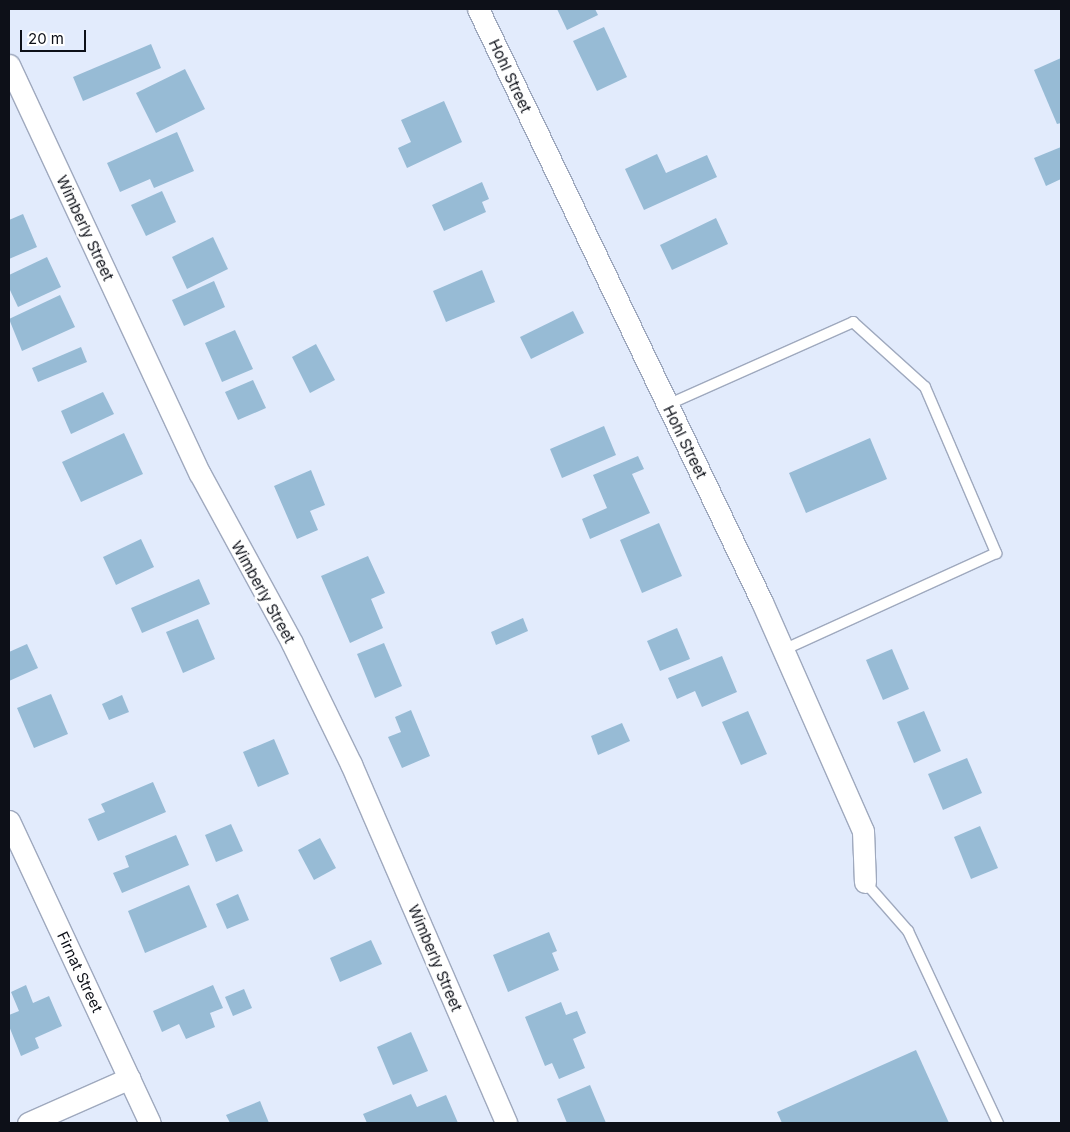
<!DOCTYPE html>
<html>
<head>
<meta charset="utf-8">
<style>
	body { margin:0 }
	#map { position:relative; width:1070px; height:1132px; overflow:hidden; background:#e2ebfc; font-family:Inter,sans-serif }
	div>[style] { position:absolute }
	[style*='--x'] { left:calc(var(--x)*1px); top:calc(var(--y)*1px); width:calc(var(--w)*1px); rotate:calc(var(--a)*1deg) }
	.building>* { inset:0; background:#97bbd5 }
	.roads { filter:drop-shadow(1px 0 #9fa9be) drop-shadow(-1px 0 #9fa9be) drop-shadow(0 1px #9fa9be) drop-shadow(0 -1px #9fa9be) }
	.service>* { height:10px; margin:-5px; padding:0 5px; transform-origin:5px; border-radius:5px; background:#fff }
	.minor>* { height:21px; margin:-10.5px; padding:0 10.5px; transform-origin:10.5px; border-radius:10.5px; background:#fff }
	span { translate:-50% -50%; white-space:nowrap; text-align:center; line-height:1.15; -webkit-text-stroke:5px #fff; paint-order:stroke }
	.street-label { font-size:15px; color:#0d1018 }
	.frame { position:absolute; inset:0; border:10px solid #0d1018; pointer-events:none }
	.scale { position:absolute; left:20px; top:30px; width:66px; height:22px; box-sizing:border-box; border:2px solid #0d1018; border-top:0; padding-left:6px; font-size:15px; line-height:18px; white-space:nowrap; color:#0d1018; -webkit-text-stroke:4px #fff; paint-order:stroke }
</style>
</head>
<body>
<div id="map">
	<div class="building">
		<i style="clip-path:polygon(557px 9px,595px 9px,598px 15px,567px 30px)"></i>
		<i style="clip-path:polygon(604px 27px,627px 77px,597px 91px,573px 41px)"></i>
		<i style="clip-path:polygon(151px 44px,161px 68px,83px 101px,73px 77px)"></i>
		<i style="clip-path:polygon(1061px 58px,1061px 123px,1057px 124px,1034px 70px)"></i>
		<i style="clip-path:polygon(185px 69px,205px 109px,156px 133px,136px 93px)"></i>
		<i style="clip-path:polygon(444px 101px,462px 142px,407px 168px,398px 148px,411px 142px,401px 120px)"></i>
		<i style="clip-path:polygon(177px 132px,194px 171px,154px 188px,150px 179px,120px 192px,107px 163px)"></i>
		<i style="clip-path:polygon(1061px 147px,1061px 179px,1046px 186px,1034px 158px)"></i>
		<i style="clip-path:polygon(657px 154px,666px 173px,707px 155px,717px 177px,644px 210px,625px 169px)"></i>
		<i style="clip-path:polygon(482px 182px,489px 199px,482px 202px,486px 212px,444px 231px,432px 205px)"></i>
		<i style="clip-path:polygon(162px 191px,176px 222px,146px 236px,131px 205px)"></i>
		<i style="clip-path:polygon(23px 214px,37px 247px,9px 259px,9px 220px)"></i>
		<i style="clip-path:polygon(716px 218px,728px 244px,672px 270px,660px 245px)"></i>
		<i style="clip-path:polygon(213px 237px,228px 269px,187px 289px,172px 257px)"></i>
		<i style="clip-path:polygon(47px 257px,61px 287px,18px 307px,9px 288px,9px 275px)"></i>
		<i style="clip-path:polygon(482px 270px,495px 302px,446px 322px,433px 291px)"></i>
		<i style="clip-path:polygon(214px 281px,225px 307px,184px 326px,172px 300px)"></i>
		<i style="clip-path:polygon(60px 295px,75px 327px,22px 351px,9px 319px)"></i>
		<i style="clip-path:polygon(573px 311px,584px 333px,531px 359px,520px 337px)"></i>
		<i style="clip-path:polygon(235px 330px,253px 369px,222px 382px,205px 343px)"></i>
		<i style="clip-path:polygon(316px 344px,335px 380px,310px 393px,292px 357px)"></i>
		<i style="clip-path:polygon(81px 347px,87px 362px,38px 382px,32px 368px)"></i>
		<i style="clip-path:polygon(253px 380px,266px 408px,238px 420px,225px 392px)"></i>
		<i style="clip-path:polygon(103px 392px,114px 414px,71px 434px,61px 411px)"></i>
		<i style="clip-path:polygon(604px 426px,616px 455px,562px 478px,550px 449px)"></i>
		<i style="clip-path:polygon(124px 433px,143px 474px,81px 502px,62px 462px)"></i>
		<i style="clip-path:polygon(870px 438px,887px 479px,806px 513px,789px 473px)"></i>
		<i style="clip-path:polygon(638px 456px,644px 469px,632px 474px,650px 513px,590px 539px,582px 519px,607px 508px,593px 475px)"></i>
		<i style="clip-path:polygon(311px 470px,325px 505px,310px 511px,318px 530px,297px 539px,274px 486px)"></i>
		<i style="clip-path:polygon(659px 523px,682px 576px,642px 593px,620px 540px)"></i>
		<i style="clip-path:polygon(141px 539px,154px 567px,116px 585px,103px 557px)"></i>
		<i style="clip-path:polygon(368px 556px,385px 593px,371px 599px,383px 628px,350px 643px,321px 576px)"></i>
		<i style="clip-path:polygon(199px 579px,210px 604px,142px 633px,131px 608px)"></i>
		<i style="clip-path:polygon(523px 618px,528px 631px,496px 645px,491px 632px)"></i>
		<i style="clip-path:polygon(198px 619px,215px 659px,183px 673px,166px 632px)"></i>
		<i style="clip-path:polygon(677px 628px,690px 659px,660px 671px,647px 641px)"></i>
		<i style="clip-path:polygon(384px 643px,402px 686px,375px 698px,357px 654px)"></i>
		<i style="clip-path:polygon(27px 644px,38px 668px,9px 681px,9px 652px)"></i>
		<i style="clip-path:polygon(892px 649px,909px 689px,883px 700px,866px 660px)"></i>
		<i style="clip-path:polygon(722px 656px,737px 692px,702px 707px,695px 691px,677px 699px,668px 678px)"></i>
		<i style="clip-path:polygon(51px 694px,68px 734px,34px 748px,17px 708px)"></i>
		<i style="clip-path:polygon(122px 695px,129px 712px,109px 720px,102px 704px)"></i>
		<i style="clip-path:polygon(411px 710px,430px 756px,402px 768px,388px 737px,401px 732px,395px 717px)"></i>
		<i style="clip-path:polygon(748px 711px,767px 754px,741px 765px,722px 722px)"></i>
		<i style="clip-path:polygon(924px 711px,941px 751px,914px 763px,897px 722px)"></i>
		<i style="clip-path:polygon(622px 723px,630px 741px,598px 755px,591px 736px)"></i>
		<i style="clip-path:polygon(274px 739px,289px 774px,258px 787px,243px 752px)"></i>
		<i style="clip-path:polygon(967px 758px,982px 793px,943px 810px,928px 774px)"></i>
		<i style="clip-path:polygon(153px 782px,166px 812px,98px 841px,88px 819px,105px 812px,101px 804px)"></i>
		<i style="clip-path:polygon(231px 824px,243px 851px,216px 862px,205px 835px)"></i>
		<i style="clip-path:polygon(980px 826px,998px 868px,971px 879px,954px 837px)"></i>
		<i style="clip-path:polygon(176px 835px,189px 865px,122px 893px,113px 873px,129px 867px,125px 856px)"></i>
		<i style="clip-path:polygon(320px 838px,336px 868px,314px 880px,298px 850px)"></i>
		<i style="clip-path:polygon(189px 885px,207px 927px,145px 953px,128px 911px)"></i>
		<i style="clip-path:polygon(238px 894px,249px 920px,227px 929px,216px 904px)"></i>
		<i style="clip-path:polygon(549px 932px,557px 951px,552px 953px,559px 970px,508px 992px,493px 955px)"></i>
		<i style="clip-path:polygon(371px 940px,382px 964px,340px 982px,330px 958px)"></i>
		<i style="clip-path:polygon(26px 985px,33px 1003px,49px 996px,62px 1026px,35px 1038px,39px 1048px,21px 1056px,9px 1026px,9px 1015px,19px 1011px,11px 992px)"></i>
		<i style="clip-path:polygon(213px 985px,223px 1008px,210px 1013px,215px 1027px,186px 1039px,179px 1024px,162px 1032px,153px 1011px)"></i>
		<i style="clip-path:polygon(244px 989px,252px 1008px,233px 1016px,225px 997px)"></i>
		<i style="clip-path:polygon(561px 1002px,566px 1015px,577px 1011px,586px 1033px,573px 1039px,585px 1068px,559px 1079px,552px 1063px,545px 1066px,525px 1017px)"></i>
		<i style="clip-path:polygon(411px 1032px,428px 1071px,393px 1085px,377px 1047px)"></i>
		<i style="clip-path:polygon(916px 1050px,949px 1123px,782px 1123px,777px 1112px)"></i>
		<i style="clip-path:polygon(590px 1085px,606px 1123px,567px 1123px,557px 1099px)"></i>
		<i style="clip-path:polygon(411px 1094px,417px 1107px,446px 1095px,458px 1123px,367px 1123px,363px 1114px)"></i>
		<i style="clip-path:polygon(260px 1101px,269px 1123px,230px 1123px,226px 1115px)"></i>
	</div>
	<div class="roads">
		<div class="service">
			<i style="--x:667;--y:405;--w:204;--a:-24"></i>
			<i style="--x:853;--y:322;--w:97;--a:42.1"></i>
			<i style="--x:925;--y:387;--w:181;--a:66.8"></i>
			<i style="--x:996;--y:553;--w:234;--a:155.5"></i>
			<i style="--x:865;--y:882;--w:65;--a:48.7"></i>
			<i style="--x:908;--y:931;--w:212;--a:64.9"></i>
		</div>
		<div class="minor">
			<i style="--x:478;--y:9;--w:657;--a:64.41"></i>
			<i style="--x:762;--y:602;--w:250;--a:66.2"></i>
			<i style="--x:863;--y:831;--w:51;--a:87.8"></i>
			<i style="--x:9;--y:65;--w:451;--a:65"></i>
			<i style="--x:200;--y:474;--w:192;--a:61.4"></i>
			<i style="--x:292;--y:643;--w:135;--a:64"></i>
			<i style="--x:351;--y:764;--w:391;--a:66.6"></i>
			<i style="--x:9;--y:821;--w:333;--a:65"></i>
			<i style="--x:28;--y:1123;--w:111;--a:-23.8"></i>
		</div>
	</div>
	<div class="street-label">
		<span style="left:510px;top:76px;rotate:65deg">Hohl Street</span>
		<span style="left:85px;top:228px;rotate:65deg">Wimberly Street</span>
		<span style="left:685px;top:442px;rotate:64deg">Hohl Street</span>
		<span style="left:263px;top:592px;rotate:61deg">Wimberly Street</span>
		<span style="left:435px;top:958px;rotate:67deg">Wimberly Street</span>
		<span style="left:80px;top:972px;rotate:65deg">Firnat Street</span>
	</div>
	<div class="frame"></div>
	<div class="scale">20 m</div>
</div>
</body>
</html>
